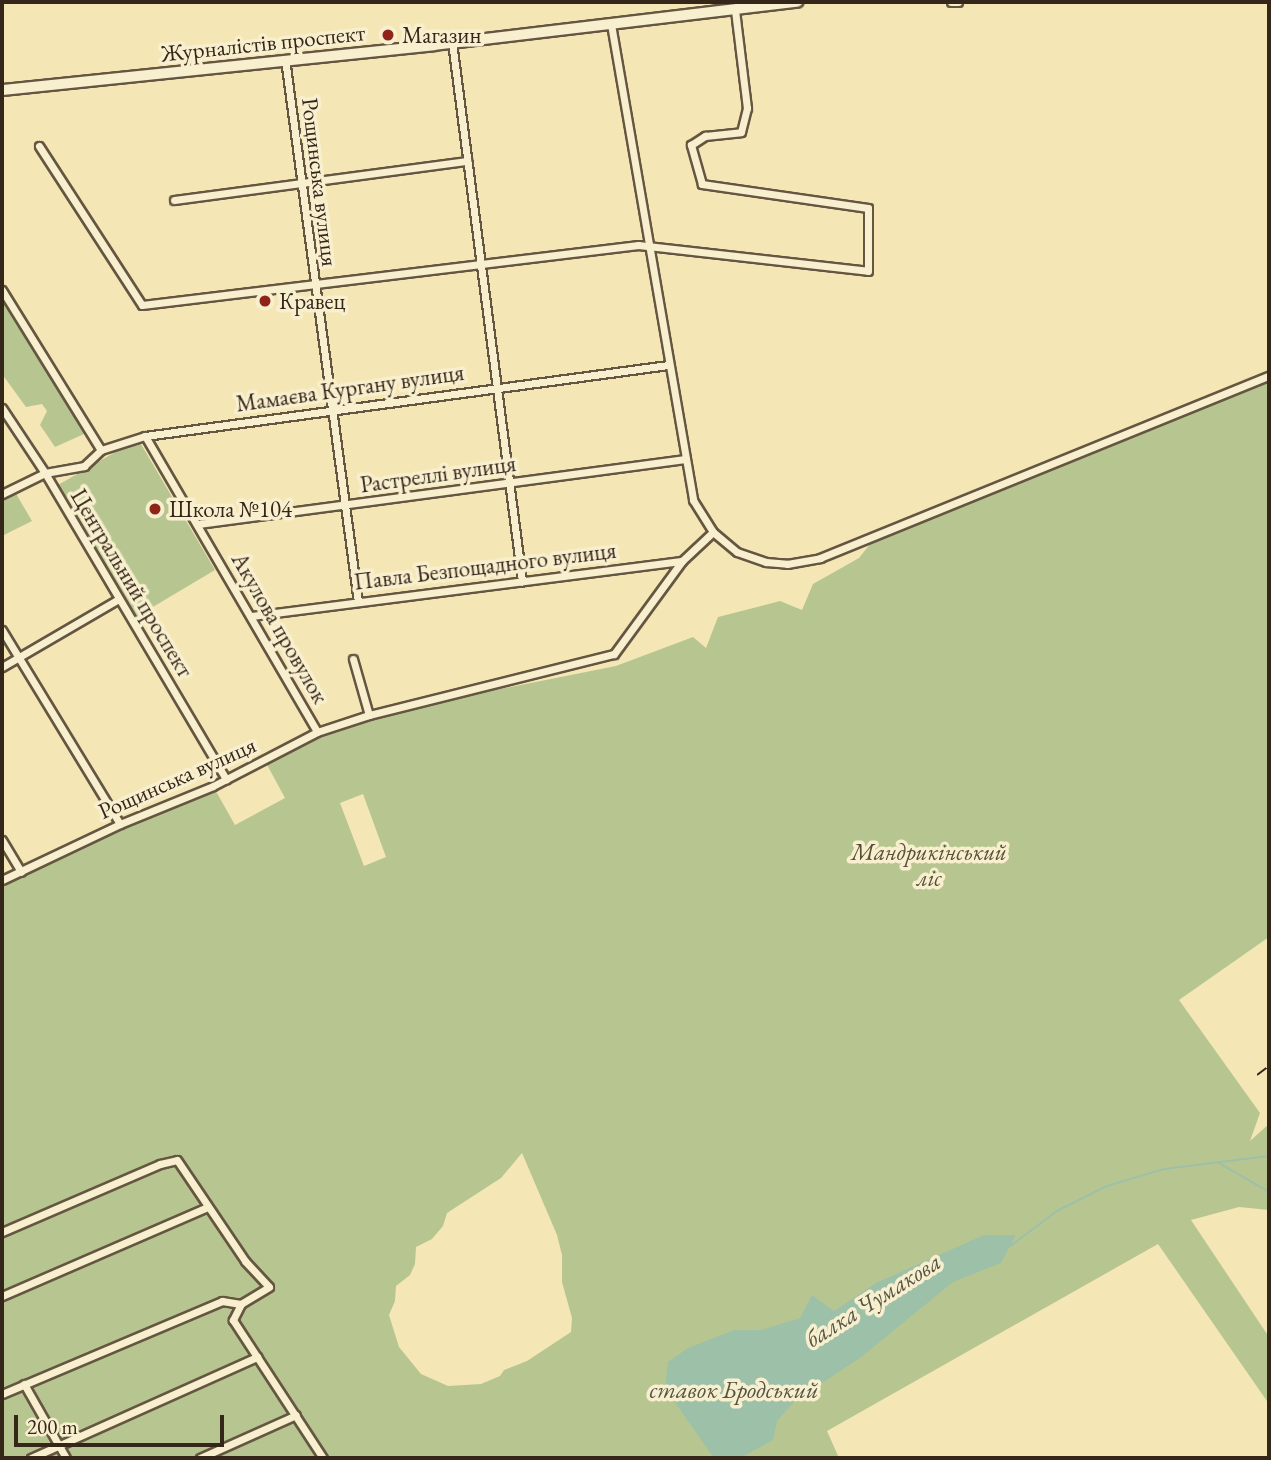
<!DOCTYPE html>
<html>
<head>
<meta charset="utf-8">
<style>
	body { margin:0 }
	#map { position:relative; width:1271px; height:1460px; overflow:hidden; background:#f5e6b5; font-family:"EB Garamond",serif }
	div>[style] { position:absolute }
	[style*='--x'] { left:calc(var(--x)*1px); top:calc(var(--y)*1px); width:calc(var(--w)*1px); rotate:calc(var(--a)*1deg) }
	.green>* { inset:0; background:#b7c691 }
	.water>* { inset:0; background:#9dc0a8 }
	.stream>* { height:2px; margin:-1px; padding:0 1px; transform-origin:1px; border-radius:1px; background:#9dc0a8 }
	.roads { filter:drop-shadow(2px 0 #655641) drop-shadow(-2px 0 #655641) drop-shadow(0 2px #655641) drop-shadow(0 -2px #655641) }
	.street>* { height:7px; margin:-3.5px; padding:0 3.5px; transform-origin:3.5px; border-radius:3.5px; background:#f8efcf }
	.secondary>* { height:10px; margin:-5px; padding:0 5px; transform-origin:5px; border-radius:5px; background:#f8efcf }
	.rail>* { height:2px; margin-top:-1px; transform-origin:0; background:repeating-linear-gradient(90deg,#35261a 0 12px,transparent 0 24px) }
	.dots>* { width:19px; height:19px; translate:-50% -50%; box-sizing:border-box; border:4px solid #f8efcf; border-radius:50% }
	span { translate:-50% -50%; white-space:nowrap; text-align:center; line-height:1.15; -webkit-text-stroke:7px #f8efcf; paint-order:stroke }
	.poi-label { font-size:23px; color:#35261a }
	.left { translate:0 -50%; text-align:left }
	.street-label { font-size:23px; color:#35261a }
	.park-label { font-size:23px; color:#564e38; font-style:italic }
	.water-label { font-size:24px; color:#545445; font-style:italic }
	.frame { position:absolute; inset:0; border:4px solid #35261a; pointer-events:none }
	.scale { position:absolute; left:14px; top:1415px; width:210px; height:32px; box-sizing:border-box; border:4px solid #35261a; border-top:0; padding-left:9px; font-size:21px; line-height:24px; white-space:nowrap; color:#35261a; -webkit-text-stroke:5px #f8efcf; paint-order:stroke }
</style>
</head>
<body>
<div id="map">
	<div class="green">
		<i style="clip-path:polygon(2px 300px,84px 434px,55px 447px,40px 425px,47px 411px,42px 404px,26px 407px,2px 374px)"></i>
		<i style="clip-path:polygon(evenodd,1269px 376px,1269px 937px,1179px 1000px,1260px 1113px,1250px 1141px,1269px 1124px,1269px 1210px,1239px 1207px,1191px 1220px,1269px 1337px,1269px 1404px,1158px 1244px,827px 1431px,839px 1458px,2px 1458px,2px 880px,213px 786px,235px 825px,285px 798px,265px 761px,297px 742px,369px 715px,616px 666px,693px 637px,706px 648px,718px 617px,780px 601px,802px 610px,813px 584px,859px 558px,879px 533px,1269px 376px,363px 794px,386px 857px,364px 866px,340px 803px,363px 794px,1269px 376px,522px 1153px,557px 1235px,562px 1255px,562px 1282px,572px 1318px,571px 1332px,527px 1361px,504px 1370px,500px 1376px,481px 1384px,448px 1386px,421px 1374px,399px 1347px,389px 1315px,395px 1301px,396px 1286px,410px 1275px,415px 1264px,416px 1247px,432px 1239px,443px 1226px,447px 1213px,501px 1178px,522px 1153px)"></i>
		<i style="clip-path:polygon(138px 439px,215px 570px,136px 617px,58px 485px)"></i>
		<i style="clip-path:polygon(15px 492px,32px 521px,2px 536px,2px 499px)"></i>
	</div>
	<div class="water">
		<i style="clip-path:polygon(984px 1235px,1016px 1235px,1001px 1263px,953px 1282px,860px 1358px,795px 1401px,777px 1421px,773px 1440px,740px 1458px,717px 1458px,711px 1454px,665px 1388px,668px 1362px,688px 1348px,734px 1330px,761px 1330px,800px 1318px,812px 1295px,834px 1311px,876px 1283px)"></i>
	</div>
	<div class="stream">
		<i style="--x:1219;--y:1163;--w:58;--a:30.1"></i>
		<i style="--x:1009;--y:1247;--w:60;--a:-36.9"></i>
		<i style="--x:1057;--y:1211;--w:56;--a:-26.6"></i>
		<i style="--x:1107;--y:1186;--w:59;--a:-16.6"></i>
		<i style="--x:1164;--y:1169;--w:106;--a:-7.1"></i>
	</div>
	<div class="roads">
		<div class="street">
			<i style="--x:951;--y:2;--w:7;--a:0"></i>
			<i style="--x:611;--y:24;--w:483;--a:80.2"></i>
			<i style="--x:693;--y:500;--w:38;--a:58"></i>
			<i style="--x:713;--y:532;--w:31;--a:40"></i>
			<i style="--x:737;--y:552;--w:31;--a:19"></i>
			<i style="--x:766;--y:562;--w:21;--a:5"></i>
			<i style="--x:787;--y:564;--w:34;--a:-10"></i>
			<i style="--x:820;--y:558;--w:484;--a:-22.1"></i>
			<i style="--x:452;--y:42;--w:544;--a:82.6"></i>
			<i style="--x:285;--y:59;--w:548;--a:82.34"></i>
			<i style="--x:39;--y:146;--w:189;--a:57.1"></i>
			<i style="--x:142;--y:305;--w:500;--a:-6.9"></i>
			<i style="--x:638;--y:245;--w:231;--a:6.4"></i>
			<i style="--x:868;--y:271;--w:63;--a:-90"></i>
			<i style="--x:868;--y:208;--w:168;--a:-171.8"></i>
			<i style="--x:702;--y:184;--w:41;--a:-105.8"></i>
			<i style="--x:691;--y:145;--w:17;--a:-33"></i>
			<i style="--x:705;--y:136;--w:36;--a:-6"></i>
			<i style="--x:741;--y:132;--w:25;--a:-76"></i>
			<i style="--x:747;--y:108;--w:99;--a:-97"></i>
			<i style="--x:174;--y:200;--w:296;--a:-7.6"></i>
			<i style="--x:2;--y:290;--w:188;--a:58.3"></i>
			<i style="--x:2;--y:408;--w:78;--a:56.5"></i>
			<i style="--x:45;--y:473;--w:356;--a:59.4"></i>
			<i style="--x:145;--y:436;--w:342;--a:59.8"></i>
			<i style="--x:2;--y:494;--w:48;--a:-26"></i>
			<i style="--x:45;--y:473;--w:40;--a:-10"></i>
			<i style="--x:84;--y:466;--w:23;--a:-43"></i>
			<i style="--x:101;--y:450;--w:46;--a:-17.7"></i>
			<i style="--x:145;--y:436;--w:528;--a:-7.73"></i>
			<i style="--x:198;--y:524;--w:490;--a:-7.6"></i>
			<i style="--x:251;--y:616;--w:434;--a:-7.3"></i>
			<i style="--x:682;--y:561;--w:42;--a:-43.1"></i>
			<i style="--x:2;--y:630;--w:227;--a:58.7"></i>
			<i style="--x:353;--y:659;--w:58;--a:74.1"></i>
			<i style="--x:2;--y:667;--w:135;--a:-30.2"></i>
			<i style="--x:2;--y:840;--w:37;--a:59"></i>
			<i style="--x:2;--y:880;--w:131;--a:-25.4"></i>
			<i style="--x:120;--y:824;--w:100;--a:-22.2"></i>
			<i style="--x:213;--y:786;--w:117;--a:-27.4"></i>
			<i style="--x:317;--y:732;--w:55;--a:-18.1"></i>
			<i style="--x:369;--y:715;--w:252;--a:-14"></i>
			<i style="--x:614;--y:654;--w:115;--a:-53.8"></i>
			<i style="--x:2;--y:1232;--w:172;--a:-23.3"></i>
			<i style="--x:160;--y:1164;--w:17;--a:-13"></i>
			<i style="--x:177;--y:1160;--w:122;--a:56"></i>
			<i style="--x:245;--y:1261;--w:35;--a:47"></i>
			<i style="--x:269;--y:1287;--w:33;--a:149"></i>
			<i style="--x:241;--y:1304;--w:18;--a:117"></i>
			<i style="--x:233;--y:1320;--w:165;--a:56.9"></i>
			<i style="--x:2;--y:1296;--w:224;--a:-23.4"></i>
			<i style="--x:24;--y:1384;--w:85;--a:60.4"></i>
			<i style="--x:2;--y:1394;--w:239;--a:-22.9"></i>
			<i style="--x:222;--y:1301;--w:19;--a:9"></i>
			<i style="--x:31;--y:1458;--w:248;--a:-24.1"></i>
			<i style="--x:200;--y:1458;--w:105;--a:-24.1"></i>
		</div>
		<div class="secondary">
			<i style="--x:2;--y:90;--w:434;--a:-5.9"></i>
			<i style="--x:434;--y:45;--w:366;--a:-6.8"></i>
		</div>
	</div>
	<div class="rail">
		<i style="--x:1257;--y:1075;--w:15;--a:-37"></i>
		<i style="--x:1268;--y:1088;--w:1;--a:0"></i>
	</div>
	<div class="dots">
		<i style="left:388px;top:35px;background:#8f2418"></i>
		<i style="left:265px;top:301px;background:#8f2418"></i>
		<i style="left:155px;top:509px;background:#8f2418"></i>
	</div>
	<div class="poi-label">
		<span class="left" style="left:402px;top:35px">Магазин</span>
		<span class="left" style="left:279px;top:301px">Кравец</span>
		<span class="left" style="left:169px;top:509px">Школа №104</span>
	</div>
	<div class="street-label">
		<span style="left:263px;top:43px;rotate:-6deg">Журналістів проспект</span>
		<span style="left:320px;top:182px;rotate:83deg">Рощинська вулиця</span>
		<span style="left:350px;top:388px;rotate:-8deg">Мамаєва Кургану вулиця</span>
		<span style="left:438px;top:474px;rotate:-8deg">Растреллі вулиця</span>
		<span style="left:485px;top:566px;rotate:-7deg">Павла Безпощадного вулиця</span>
		<span style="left:132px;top:583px;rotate:59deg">Центральний проспект</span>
		<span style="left:280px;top:628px;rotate:60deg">Акулова провулок</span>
		<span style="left:177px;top:778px;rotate:-24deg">Рощинська вулиця</span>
	</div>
	<div class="park-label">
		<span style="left:929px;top:865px">Мандрикінський<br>ліс</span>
	</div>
	<div class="water-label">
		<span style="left:873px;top:1300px;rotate:-32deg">балка Чумакова</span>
		<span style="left:734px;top:1390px">ставок Бродський</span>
	</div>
	<div class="frame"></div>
	<div class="scale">200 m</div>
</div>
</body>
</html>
